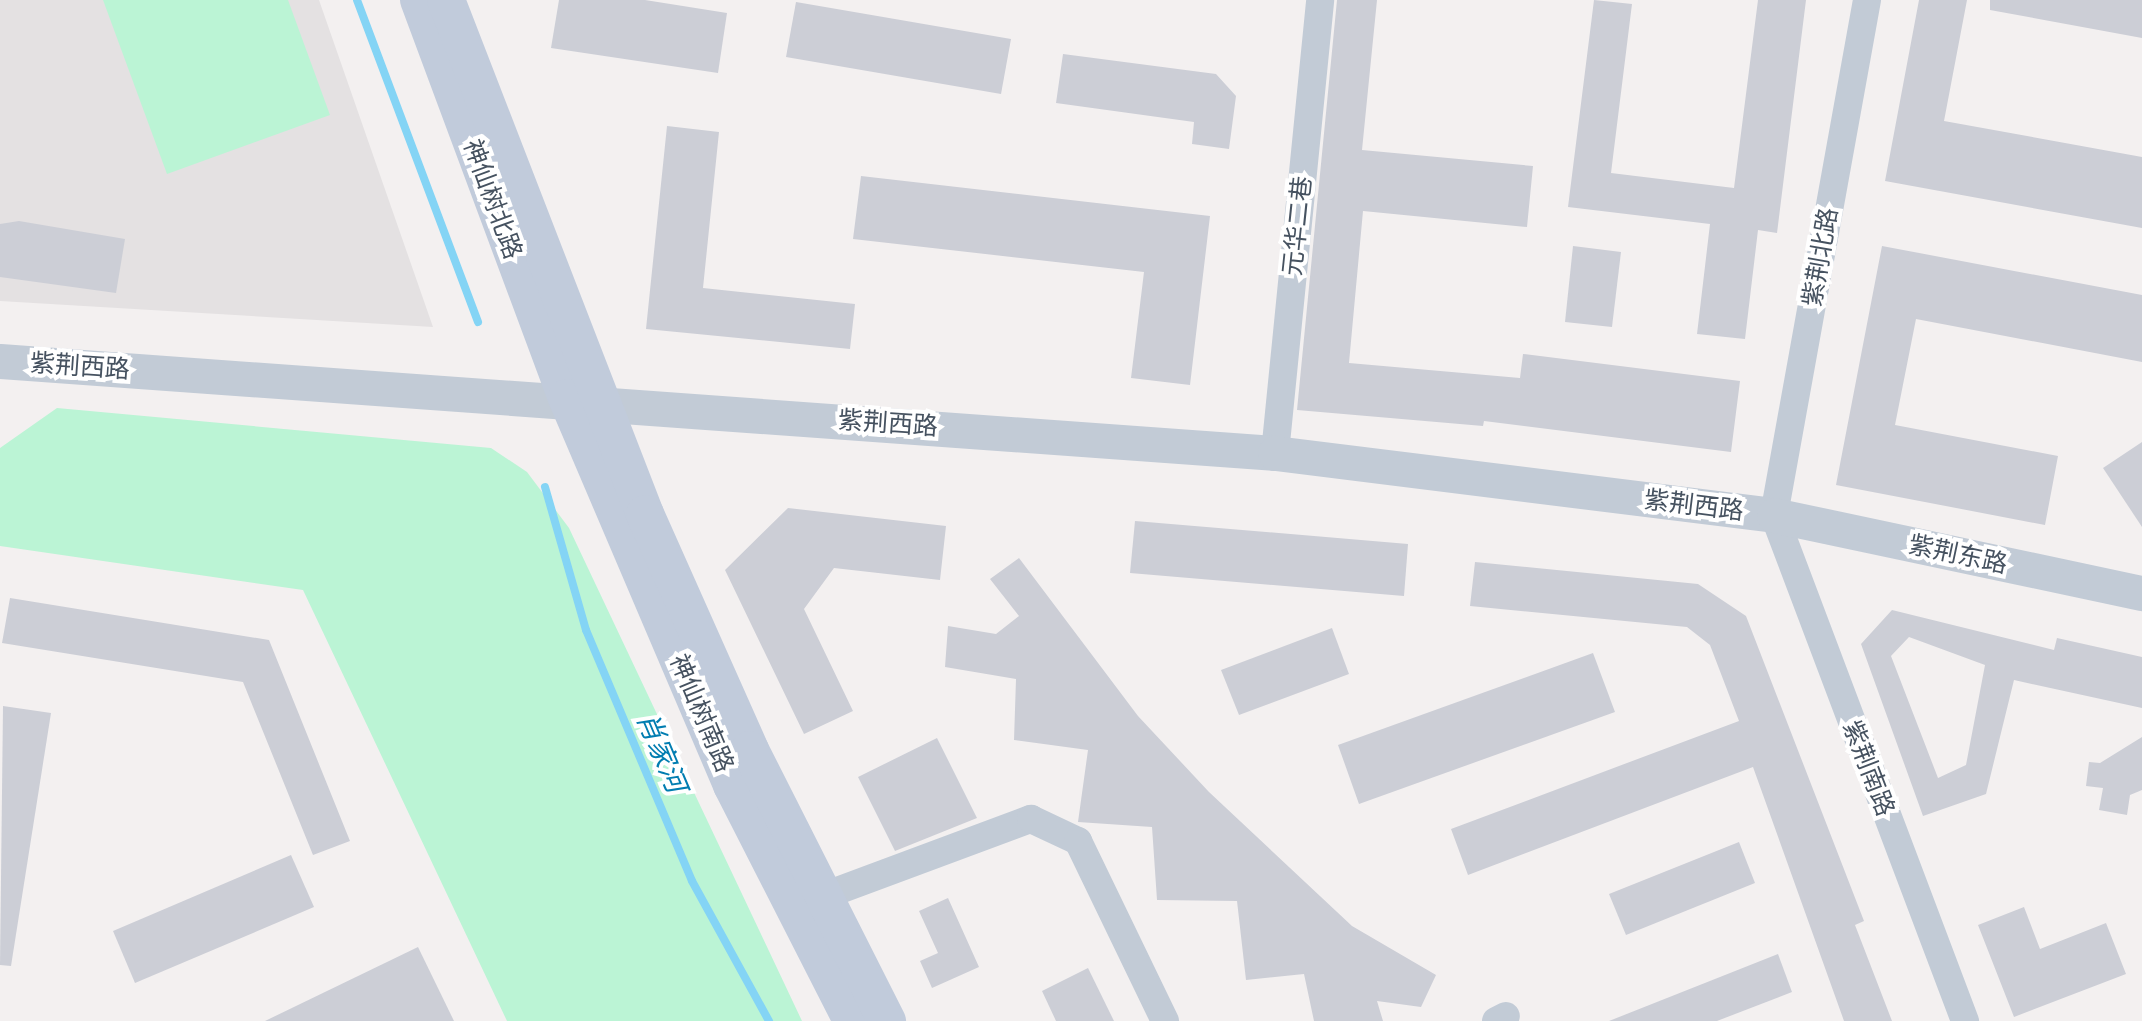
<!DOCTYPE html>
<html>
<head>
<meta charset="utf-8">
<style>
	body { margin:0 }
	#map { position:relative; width:2142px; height:1021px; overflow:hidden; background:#f3f0f0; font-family:Mulish,"Noto Sans SC",sans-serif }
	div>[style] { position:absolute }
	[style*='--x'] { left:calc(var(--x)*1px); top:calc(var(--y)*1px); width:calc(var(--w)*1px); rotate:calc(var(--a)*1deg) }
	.education>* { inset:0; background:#e4e1e2 }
	.green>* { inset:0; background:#bbf4d5 }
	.stream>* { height:8px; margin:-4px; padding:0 4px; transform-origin:4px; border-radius:4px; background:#84d4f5 }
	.building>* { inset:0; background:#ccced6 }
	.minor>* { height:28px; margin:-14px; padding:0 14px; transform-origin:14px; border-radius:14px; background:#c2cbd6 }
	.tertiary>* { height:35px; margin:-17.5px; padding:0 17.5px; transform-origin:17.5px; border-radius:17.5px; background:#c2cbd6 }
	.secondary>* { height:38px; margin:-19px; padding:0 19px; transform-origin:19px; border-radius:19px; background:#c1cbdb }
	span { translate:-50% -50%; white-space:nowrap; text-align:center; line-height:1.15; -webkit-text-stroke:8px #fff; paint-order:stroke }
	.street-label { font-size:25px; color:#465260 }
	.water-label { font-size:28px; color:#017db1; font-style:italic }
</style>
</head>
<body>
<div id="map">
	<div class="education">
		<i style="clip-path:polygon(0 0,319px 0,433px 327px,0 301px)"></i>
	</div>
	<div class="green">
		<i style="clip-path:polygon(103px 0,288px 0,330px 115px,167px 174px)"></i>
		<i style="clip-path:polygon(57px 408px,491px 448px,527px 472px,569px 528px,802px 1021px,507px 1021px,303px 590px,0 546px,0 448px)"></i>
	</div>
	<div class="stream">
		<i style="--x:357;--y:0;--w:344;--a:69.4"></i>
		<i style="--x:545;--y:487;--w:149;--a:74"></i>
		<i style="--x:586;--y:630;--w:272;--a:67.1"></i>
		<i style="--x:692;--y:881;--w:160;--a:61.2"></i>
	</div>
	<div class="building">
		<i style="clip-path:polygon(559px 0,645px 0,727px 13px,718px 73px,551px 48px)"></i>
		<i style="clip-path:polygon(1337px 0,1377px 0,1362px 150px,1533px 166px,1527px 227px,1363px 211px,1349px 363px,1520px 378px,1523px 354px,1740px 381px,1731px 452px,1484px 421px,1483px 426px,1297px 410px)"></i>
		<i style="clip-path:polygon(1594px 0,1632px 4px,1611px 173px,1734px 188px,1758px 0,1806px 0,1777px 233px,1758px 230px,1745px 339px,1697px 334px,1710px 224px,1568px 207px)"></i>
		<i style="clip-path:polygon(1919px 0,1967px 0,1944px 121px,2142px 157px,2142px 228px,1885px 181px)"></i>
		<i style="clip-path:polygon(1990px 0,2142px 0,2142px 38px,1990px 10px)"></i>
		<i style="clip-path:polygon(796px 2px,1011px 39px,1001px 94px,786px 57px)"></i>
		<i style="clip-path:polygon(1063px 54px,1216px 74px,1236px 96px,1229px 149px,1192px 144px,1194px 122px,1056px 103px)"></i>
		<i style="clip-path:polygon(667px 126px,719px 132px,703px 288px,855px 304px,850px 349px,646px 329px)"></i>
		<i style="clip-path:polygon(861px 176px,1210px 216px,1190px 385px,1131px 378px,1144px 272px,853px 239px)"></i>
		<i style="clip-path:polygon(19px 221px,125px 239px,116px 293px,0 277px,0 224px)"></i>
		<i style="clip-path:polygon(1573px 246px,1621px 252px,1612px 327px,1565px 322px)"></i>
		<i style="clip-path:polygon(1882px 246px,2142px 295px,2142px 362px,1916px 319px,1895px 425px,2058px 456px,2045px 525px,1836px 485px)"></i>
		<i style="clip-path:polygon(2142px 442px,2142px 527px,2103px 468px)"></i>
		<i style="clip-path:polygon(788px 508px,946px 526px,940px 580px,834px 568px,804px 609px,853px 711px,804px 734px,725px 570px)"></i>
		<i style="clip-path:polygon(1135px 521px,1408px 544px,1404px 596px,1130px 573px)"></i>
		<i style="clip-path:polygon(1019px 558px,1138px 716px,1209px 792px,1352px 926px,1436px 975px,1421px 1007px,1377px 1001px,1383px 1021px,1314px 1021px,1304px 974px,1246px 980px,1237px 901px,1157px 900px,1152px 827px,1078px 822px,1088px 750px,1014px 740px,1016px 679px,945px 667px,948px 626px,996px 634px,1019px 616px,990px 579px)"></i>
		<i style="clip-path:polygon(1475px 562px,1698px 584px,1746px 616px,1864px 921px,1855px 925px,1892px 1021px,1844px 1021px,1753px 767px,1468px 875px,1451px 829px,1739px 721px,1710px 645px,1687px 627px,1470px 606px)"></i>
		<i style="clip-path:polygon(10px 598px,269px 640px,350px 841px,313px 855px,243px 682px,2px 643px)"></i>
		<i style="clip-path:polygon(evenodd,1892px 610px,2054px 650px,2057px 638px,2142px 657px,2142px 708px,2014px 680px,1986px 794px,1923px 816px,1861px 644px,1892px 610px,1909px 637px,1985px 665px,1966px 765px,1938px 778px,1891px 656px,1909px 637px)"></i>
		<i style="clip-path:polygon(1332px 628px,1349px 674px,1239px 715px,1221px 670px)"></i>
		<i style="clip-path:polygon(1593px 653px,1615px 712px,1359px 804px,1338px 745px)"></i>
		<i style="clip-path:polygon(3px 706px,51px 713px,11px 966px,0 965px)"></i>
		<i style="clip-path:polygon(2142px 737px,2142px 790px,2130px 795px,2127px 815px,2099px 810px,2103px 788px,2086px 786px,2089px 762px,2100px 763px)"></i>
		<i style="clip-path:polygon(937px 738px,977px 818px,895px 851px,858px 777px)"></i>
		<i style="clip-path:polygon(1739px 842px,1755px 883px,1626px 935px,1609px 894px)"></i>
		<i style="clip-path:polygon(291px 855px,314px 907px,135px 983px,113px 931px)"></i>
		<i style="clip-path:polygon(948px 898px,979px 967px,932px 988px,920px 961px,938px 953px,919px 911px)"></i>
		<i style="clip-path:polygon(2024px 907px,2040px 949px,2106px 923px,2126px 974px,2014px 1017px,1978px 925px)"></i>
		<i style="clip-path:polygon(418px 947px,454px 1021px,265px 1021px)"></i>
		<i style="clip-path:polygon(1778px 954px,1792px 992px,1717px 1021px,1609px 1021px)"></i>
		<i style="clip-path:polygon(1088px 968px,1114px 1021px,1056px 1021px,1042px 991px)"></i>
	</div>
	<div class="minor">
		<i style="--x:1867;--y:0;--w:523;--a:100.24"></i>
		<i style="--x:1774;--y:515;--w:541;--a:69.32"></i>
		<i style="--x:1275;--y:453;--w:455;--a:-84.3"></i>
		<i style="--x:810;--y:901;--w:236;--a:-20.4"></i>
		<i style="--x:1031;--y:819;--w:52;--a:25.1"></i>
		<i style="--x:1078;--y:841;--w:200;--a:64.2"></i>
		<i style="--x:1496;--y:1021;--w:11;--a:-27"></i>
	</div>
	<div class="tertiary">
		<i style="--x:0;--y:361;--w:1278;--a:4.13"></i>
		<i style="--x:1275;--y:453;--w:503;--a:7.08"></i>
		<i style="--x:1774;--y:515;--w:376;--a:12"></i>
	</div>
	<div class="secondary">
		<i style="--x:419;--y:0;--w:425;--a:69.6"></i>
		<i style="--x:567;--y:398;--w:421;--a:66.9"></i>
		<i style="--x:732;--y:785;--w:265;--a:63"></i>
		<i style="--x:446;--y:0;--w:551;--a:68.84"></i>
		<i style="--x:645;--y:514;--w:258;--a:66"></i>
		<i style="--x:750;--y:750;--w:304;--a:63.2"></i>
	</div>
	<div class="street-label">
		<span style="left:493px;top:199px;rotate:70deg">神仙树北路</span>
		<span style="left:1297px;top:226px;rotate:-84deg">元华二巷</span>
		<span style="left:1820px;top:257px;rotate:-80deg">紫荆北路</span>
		<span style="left:80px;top:366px;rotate:4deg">紫荆西路</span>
		<span style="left:888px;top:423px;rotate:4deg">紫荆西路</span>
		<span style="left:1694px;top:505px;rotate:7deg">紫荆西路</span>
		<span style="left:1958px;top:554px;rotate:12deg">紫荆东路</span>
		<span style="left:702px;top:713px;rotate:67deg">神仙树南路</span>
		<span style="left:1869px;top:768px;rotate:69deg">紫荆南路</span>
	</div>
	<div class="water-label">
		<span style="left:662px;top:752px;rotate:67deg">肖家河</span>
	</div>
</div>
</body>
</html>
